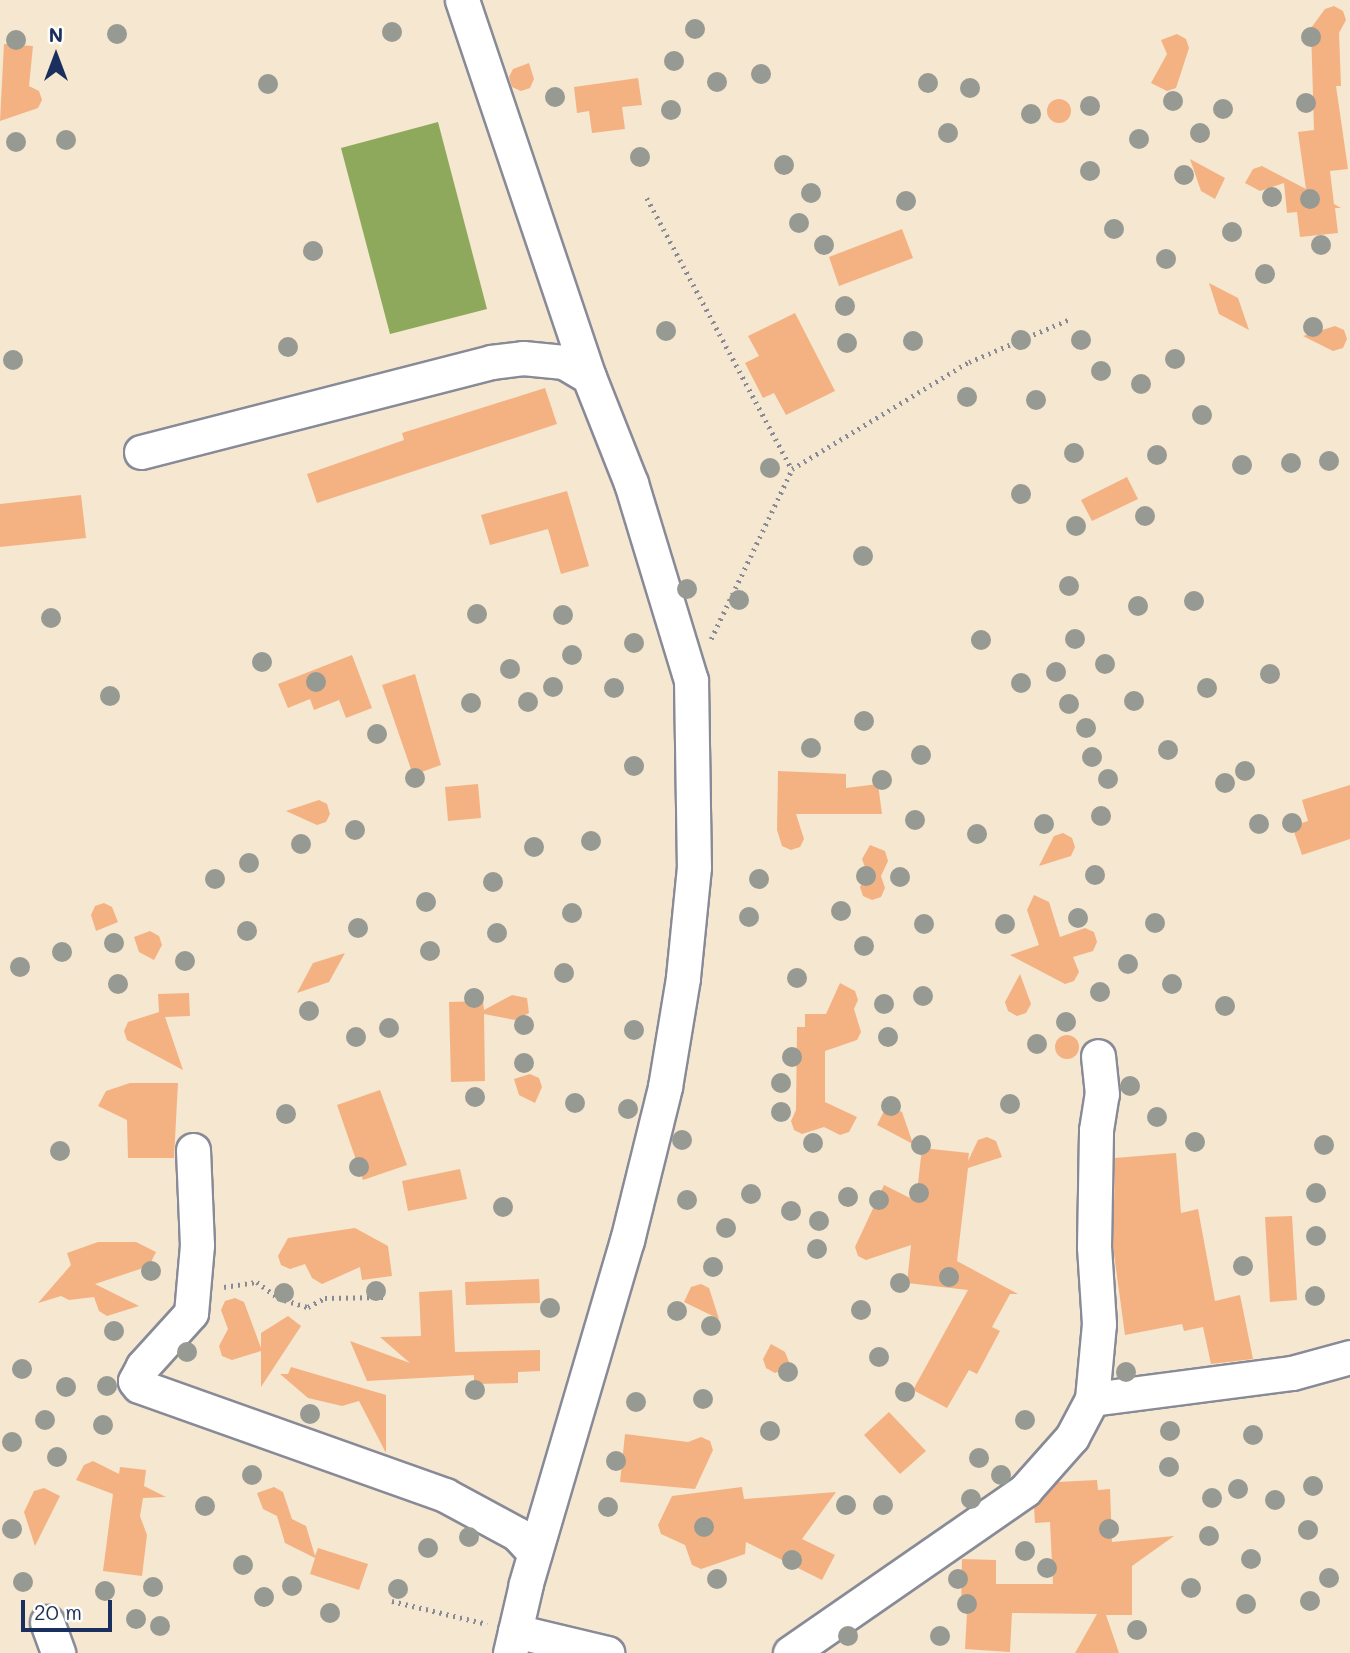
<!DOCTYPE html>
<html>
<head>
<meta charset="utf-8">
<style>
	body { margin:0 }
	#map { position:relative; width:1350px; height:1653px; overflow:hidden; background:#f5e7d0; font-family:Mali,sans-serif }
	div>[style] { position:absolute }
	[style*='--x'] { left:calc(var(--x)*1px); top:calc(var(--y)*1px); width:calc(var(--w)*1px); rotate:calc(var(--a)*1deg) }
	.forest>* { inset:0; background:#8ea95b }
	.building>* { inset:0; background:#f4b283 }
	.round { border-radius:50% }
	.path>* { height:4.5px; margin-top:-2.25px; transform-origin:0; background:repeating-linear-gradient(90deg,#888b97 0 2px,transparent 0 7px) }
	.roads { filter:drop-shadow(2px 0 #888b97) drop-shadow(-2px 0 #888b97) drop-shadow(0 2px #888b97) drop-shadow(0 -2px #888b97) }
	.street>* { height:33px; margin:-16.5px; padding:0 16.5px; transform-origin:16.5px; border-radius:16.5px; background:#fff }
	.trees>* { width:20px; height:20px; margin:-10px; border-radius:50%; background:#969a92 }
	span { translate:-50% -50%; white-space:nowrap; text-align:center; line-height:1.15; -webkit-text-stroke:5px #fdfcf7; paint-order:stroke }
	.north { position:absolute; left:21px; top:21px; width:70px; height:70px; -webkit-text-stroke:5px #fdfcf7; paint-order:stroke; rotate:0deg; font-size:19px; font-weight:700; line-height:28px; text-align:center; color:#1b2f5e }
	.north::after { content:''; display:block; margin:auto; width:24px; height:32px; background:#1b2f5e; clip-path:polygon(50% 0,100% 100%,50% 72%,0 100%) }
	.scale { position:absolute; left:21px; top:1600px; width:91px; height:32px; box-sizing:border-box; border:4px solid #1b2f5e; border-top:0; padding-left:9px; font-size:21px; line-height:24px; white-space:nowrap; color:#1b2f5e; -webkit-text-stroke:5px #fdfcf7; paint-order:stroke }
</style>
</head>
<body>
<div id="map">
	<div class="forest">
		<i style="clip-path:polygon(438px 122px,487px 309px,390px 334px,341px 148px)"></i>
	</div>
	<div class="building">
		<i style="clip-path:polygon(1334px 6px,1343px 11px,1346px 20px,1339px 33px,1341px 86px,1336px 86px,1348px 169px,1330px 171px,1334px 204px,1341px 208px,1335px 208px,1338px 233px,1300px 237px,1297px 212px,1287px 213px,1284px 183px,1260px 191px,1245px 183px,1253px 169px,1262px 166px,1306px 189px,1298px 132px,1314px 130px,1311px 28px,1325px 9px)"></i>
		<i style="clip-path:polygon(1177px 34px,1186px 39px,1189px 48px,1176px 88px,1167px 91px,1151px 83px,1167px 54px,1161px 40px)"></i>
		<i style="clip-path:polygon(4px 44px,33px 46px,29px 86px,39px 91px,42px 100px,38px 108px,0 121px)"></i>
		<i style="clip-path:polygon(529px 63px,534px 79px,530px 88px,521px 91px,512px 87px,509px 77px,513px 69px)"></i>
		<i style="clip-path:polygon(638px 78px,642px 105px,622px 107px,625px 129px,592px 133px,589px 111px,577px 113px,574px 87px)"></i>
		<i class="round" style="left:1047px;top:99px;width:24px;height:24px"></i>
		<i style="clip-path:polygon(1190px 159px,1225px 178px,1215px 199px,1201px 191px)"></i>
		<i style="clip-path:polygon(902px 229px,913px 258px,839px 286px,829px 257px)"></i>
		<i style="clip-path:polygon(1209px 283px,1238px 298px,1249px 330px,1219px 314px)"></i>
		<i style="clip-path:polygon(795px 313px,835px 391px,786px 415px,774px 393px,763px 398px,745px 363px,759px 356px,748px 336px)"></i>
		<i style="clip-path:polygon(1335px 326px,1344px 330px,1347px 339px,1343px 348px,1333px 351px,1303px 336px)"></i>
		<i style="clip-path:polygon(545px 388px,557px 424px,317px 503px,307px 474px,404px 440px,402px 433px)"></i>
		<i style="clip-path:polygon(1127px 477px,1138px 499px,1092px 521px,1081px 500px)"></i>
		<i style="clip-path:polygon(567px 491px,589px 566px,561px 574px,548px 529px,490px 545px,481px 515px)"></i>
		<i style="clip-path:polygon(81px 495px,86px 538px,0 547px,0 504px)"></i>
		<i style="clip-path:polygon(352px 655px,372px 708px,346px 718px,339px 700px,314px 710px,310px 699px,288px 708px,278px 684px)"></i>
		<i style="clip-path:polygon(415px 674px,441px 765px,413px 775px,382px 685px)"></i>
		<i style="clip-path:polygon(778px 771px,846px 774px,846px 788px,878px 784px,882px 814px,796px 814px,804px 839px,800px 847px,791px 850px,782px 846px,777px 830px)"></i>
		<i style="clip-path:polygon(478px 784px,481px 818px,448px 821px,445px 787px)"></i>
		<i style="clip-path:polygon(1350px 785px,1350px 839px,1302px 855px,1292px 826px,1308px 821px,1302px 800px)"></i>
		<i style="clip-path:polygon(319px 800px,327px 804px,330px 814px,326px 822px,317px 825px,286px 811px)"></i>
		<i style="clip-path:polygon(1063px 833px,1072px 838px,1075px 847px,1071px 856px,1039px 866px,1054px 836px)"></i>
		<i style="clip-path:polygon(870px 845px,885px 851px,888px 861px,881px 876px,885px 888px,881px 897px,872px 900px,863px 896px,860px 887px,867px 873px,862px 859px)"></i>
		<i style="clip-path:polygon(1034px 895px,1049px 902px,1060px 937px,1085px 928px,1094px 932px,1097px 942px,1093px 951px,1073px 957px,1079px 972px,1074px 981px,1065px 984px,1010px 955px,1039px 945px,1027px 910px)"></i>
		<i style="clip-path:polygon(104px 903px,112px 907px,118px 922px,96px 931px,91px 915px,95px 906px)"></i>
		<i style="clip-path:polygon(150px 931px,159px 936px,162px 945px,154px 960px,139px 952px,134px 937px)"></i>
		<i style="clip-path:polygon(345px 953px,329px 982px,297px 993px,313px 963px)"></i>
		<i style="clip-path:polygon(1020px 974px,1031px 1004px,1026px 1013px,1017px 1016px,1008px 1011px,1005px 1002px)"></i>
		<i style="clip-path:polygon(840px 983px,855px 991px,858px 1000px,854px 1009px,861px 1032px,857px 1040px,825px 1051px,825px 1102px,857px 1117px,849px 1132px,840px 1135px,824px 1127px,802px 1134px,794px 1130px,791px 1121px,796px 1110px,797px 1027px,805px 1027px,805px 1014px,826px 1014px)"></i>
		<i style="clip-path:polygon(189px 993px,190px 1016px,165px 1017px,183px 1070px,127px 1040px,124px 1031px,128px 1022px,159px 1012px,158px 994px)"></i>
		<i style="clip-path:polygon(512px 995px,527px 998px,529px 1013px,515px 1020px,484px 1014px,485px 1081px,451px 1082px,449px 1002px,483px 1001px,484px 1010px)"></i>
		<i class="round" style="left:1055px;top:1035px;width:24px;height:24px"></i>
		<i style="clip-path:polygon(530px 1074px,539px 1078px,542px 1087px,535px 1103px,519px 1095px,514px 1079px)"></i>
		<i style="clip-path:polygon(130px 1083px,178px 1083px,174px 1158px,128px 1158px,127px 1120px,98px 1106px,106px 1091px)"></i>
		<i style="clip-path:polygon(380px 1090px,407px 1165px,363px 1180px,337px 1105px)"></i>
		<i style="clip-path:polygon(893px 1107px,902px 1112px,913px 1144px,877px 1125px,884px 1111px)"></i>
		<i style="clip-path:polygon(987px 1137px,996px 1141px,1002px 1157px,968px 1168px,957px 1261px,1018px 1294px,1010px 1294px,992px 1327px,1000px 1331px,977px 1374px,969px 1370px,947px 1408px,913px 1390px,968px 1290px,907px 1283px,911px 1245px,866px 1260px,858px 1256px,855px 1247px,884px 1185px,916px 1201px,922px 1148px,969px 1153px,968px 1161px,978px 1140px)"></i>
		<i style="clip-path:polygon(1176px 1153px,1181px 1213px,1198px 1209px,1215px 1301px,1240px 1295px,1253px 1359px,1211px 1364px,1203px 1327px,1184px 1331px,1182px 1324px,1125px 1335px,1113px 1247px,1115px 1158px)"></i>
		<i style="clip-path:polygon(460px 1169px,467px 1199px,408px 1211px,402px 1181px)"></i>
		<i style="clip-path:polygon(1292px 1216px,1297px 1300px,1270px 1302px,1265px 1217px)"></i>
		<i style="clip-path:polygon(355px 1228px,388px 1246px,392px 1276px,362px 1280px,360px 1267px,322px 1284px,312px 1278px,305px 1264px,290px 1269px,281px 1265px,278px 1256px,288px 1238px)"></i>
		<i style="clip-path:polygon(98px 1242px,136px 1242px,156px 1252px,149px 1266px,95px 1284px,139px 1306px,107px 1316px,99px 1311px,94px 1297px,69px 1300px,61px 1296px,38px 1303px,71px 1265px,67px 1253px)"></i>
		<i style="clip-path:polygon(539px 1279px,540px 1303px,466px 1305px,465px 1282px)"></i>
		<i style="clip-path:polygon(701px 1284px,709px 1288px,719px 1319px,684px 1302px,691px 1287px)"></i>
		<i style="clip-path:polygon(452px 1290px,455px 1352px,540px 1350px,540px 1371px,518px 1372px,518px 1383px,474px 1384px,474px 1375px,367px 1381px,350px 1341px,410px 1363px,380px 1337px,421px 1336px,419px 1292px)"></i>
		<i style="clip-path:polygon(235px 1298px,244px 1302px,261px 1348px,261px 1333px,288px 1316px,301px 1326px,261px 1387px,261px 1351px,232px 1360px,222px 1356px,219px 1346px,228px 1329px,221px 1310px,225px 1301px)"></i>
		<i style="clip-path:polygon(771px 1344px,785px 1352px,791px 1367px,775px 1373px,766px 1368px,763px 1359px)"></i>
		<i style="clip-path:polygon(291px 1367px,386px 1395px,386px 1453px,359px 1401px,342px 1406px,308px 1398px,280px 1374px,288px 1374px)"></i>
		<i style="clip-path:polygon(889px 1412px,926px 1451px,900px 1474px,864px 1435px)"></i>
		<i style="clip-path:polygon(625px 1434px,688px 1442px,701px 1437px,710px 1441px,713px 1450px,695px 1489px,620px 1482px)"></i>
		<i style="clip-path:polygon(93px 1461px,119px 1474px,120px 1467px,146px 1470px,144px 1486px,166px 1497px,143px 1498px,140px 1516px,147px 1535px,142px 1576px,103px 1571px,113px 1494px,76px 1480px,84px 1465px)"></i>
		<i style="clip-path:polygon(1097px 1480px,1098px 1490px,1110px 1489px,1112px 1542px,1174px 1536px,1132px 1566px,1132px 1615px,1106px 1615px,1119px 1653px,1075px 1653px,1097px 1614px,1012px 1613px,1010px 1652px,965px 1649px,967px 1612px,961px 1612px,962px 1559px,996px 1560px,996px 1584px,1053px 1584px,1050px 1522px,1035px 1523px,1034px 1507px,1058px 1482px)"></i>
		<i style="clip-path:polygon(274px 1487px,283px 1492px,292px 1519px,306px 1526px,315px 1556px,318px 1548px,368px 1564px,359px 1590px,310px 1574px,315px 1558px,285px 1543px,277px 1516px,263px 1509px,257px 1493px)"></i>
		<i style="clip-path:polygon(742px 1487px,744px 1499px,836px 1492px,802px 1539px,835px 1555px,822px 1580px,746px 1542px,745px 1554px,701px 1569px,692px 1565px,685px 1545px,661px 1534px,658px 1525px,672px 1496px)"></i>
		<i style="clip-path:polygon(44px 1488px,60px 1496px,35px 1546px,24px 1512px,34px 1491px)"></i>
	</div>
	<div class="path">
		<i style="--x:647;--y:198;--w:307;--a:61.9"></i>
		<i style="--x:711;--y:639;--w:188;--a:-64.5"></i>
		<i style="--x:792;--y:469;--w:207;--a:-31.2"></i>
		<i style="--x:969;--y:362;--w:108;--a:-23"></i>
		<i style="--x:224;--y:1287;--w:33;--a:-9"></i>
		<i style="--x:257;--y:1282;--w:26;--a:37"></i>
		<i style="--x:278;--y:1298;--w:31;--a:17"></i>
		<i style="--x:308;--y:1307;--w:19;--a:-28"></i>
		<i style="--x:325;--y:1298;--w:58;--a:-1"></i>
		<i style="--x:392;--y:1601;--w:98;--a:13.6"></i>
	</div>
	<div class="roads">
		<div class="street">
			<i style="--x:462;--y:0;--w:398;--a:71.4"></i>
			<i style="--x:589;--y:377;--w:114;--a:68.4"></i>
			<i style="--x:631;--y:483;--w:206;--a:73.1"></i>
			<i style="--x:691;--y:680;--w:187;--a:89.1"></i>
			<i style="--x:694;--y:867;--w:112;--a:95.7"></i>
			<i style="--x:683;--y:978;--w:110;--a:99.4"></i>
			<i style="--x:665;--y:1087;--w:158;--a:103.9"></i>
			<i style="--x:627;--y:1240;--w:359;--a:106.4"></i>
			<i style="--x:526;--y:1584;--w:71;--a:103.1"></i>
			<i style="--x:141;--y:452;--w:361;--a:-14.4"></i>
			<i style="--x:491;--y:362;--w:32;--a:-7"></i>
			<i style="--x:523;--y:358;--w:41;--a:5.6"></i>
			<i style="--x:564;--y:362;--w:29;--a:31"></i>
			<i style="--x:193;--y:1150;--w:95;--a:87.6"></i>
			<i style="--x:197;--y:1245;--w:68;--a:95"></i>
			<i style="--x:191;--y:1313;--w:72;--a:132.2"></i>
			<i style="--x:143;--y:1366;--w:17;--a:118"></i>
			<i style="--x:135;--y:1381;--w:6;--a:51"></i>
			<i style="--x:139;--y:1386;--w:325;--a:19.6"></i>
			<i style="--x:445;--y:1495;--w:82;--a:28.4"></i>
			<i style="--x:517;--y:1534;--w:26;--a:47"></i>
			<i style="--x:1092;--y:1399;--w:202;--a:-7.4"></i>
			<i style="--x:1292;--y:1373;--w:60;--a:-15.4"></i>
			<i style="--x:47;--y:1622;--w:33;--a:70"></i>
			<i style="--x:515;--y:1631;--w:95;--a:13.4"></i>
			<i style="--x:790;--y:1653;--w:286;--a:-34.7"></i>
			<i style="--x:1025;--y:1490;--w:71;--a:-48.4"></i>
			<i style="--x:1072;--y:1437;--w:43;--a:-62.2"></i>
			<i style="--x:1092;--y:1399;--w:75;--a:-84.7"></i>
			<i style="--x:1099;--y:1324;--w:77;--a:-93.7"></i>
			<i style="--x:1094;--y:1247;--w:117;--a:-89"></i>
			<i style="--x:1096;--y:1130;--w:36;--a:-81"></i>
			<i style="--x:1102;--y:1094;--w:38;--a:-96"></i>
		</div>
	</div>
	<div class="trees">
		<i style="left:695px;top:29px"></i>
		<i style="left:392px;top:32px"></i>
		<i style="left:117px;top:34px"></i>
		<i style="left:1311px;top:37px"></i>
		<i style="left:16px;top:40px"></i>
		<i style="left:674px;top:61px"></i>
		<i style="left:761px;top:74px"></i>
		<i style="left:717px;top:82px"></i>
		<i style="left:928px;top:83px"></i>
		<i style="left:268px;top:84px"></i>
		<i style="left:970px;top:88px"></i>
		<i style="left:555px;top:97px"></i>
		<i style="left:1173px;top:101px"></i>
		<i style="left:1306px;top:103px"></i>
		<i style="left:1090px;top:106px"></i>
		<i style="left:1223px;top:109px"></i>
		<i style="left:671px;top:110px"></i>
		<i style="left:1031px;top:114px"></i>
		<i style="left:948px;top:133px"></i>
		<i style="left:1200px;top:133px"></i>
		<i style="left:1139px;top:139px"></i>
		<i style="left:66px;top:140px"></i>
		<i style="left:16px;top:142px"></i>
		<i style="left:640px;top:157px"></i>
		<i style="left:784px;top:165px"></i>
		<i style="left:1090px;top:171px"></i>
		<i style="left:1184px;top:175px"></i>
		<i style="left:811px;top:193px"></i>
		<i style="left:1272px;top:197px"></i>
		<i style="left:1310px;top:199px"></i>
		<i style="left:906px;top:201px"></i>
		<i style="left:799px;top:223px"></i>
		<i style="left:1114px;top:229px"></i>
		<i style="left:1232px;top:232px"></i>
		<i style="left:824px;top:245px"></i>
		<i style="left:1321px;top:245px"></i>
		<i style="left:313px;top:251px"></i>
		<i style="left:1166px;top:259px"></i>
		<i style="left:1265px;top:274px"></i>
		<i style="left:845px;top:306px"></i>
		<i style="left:1313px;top:327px"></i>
		<i style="left:666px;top:331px"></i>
		<i style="left:1021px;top:340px"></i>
		<i style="left:1081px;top:340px"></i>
		<i style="left:913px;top:341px"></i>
		<i style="left:847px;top:343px"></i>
		<i style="left:288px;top:347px"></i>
		<i style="left:1175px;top:359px"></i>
		<i style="left:13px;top:360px"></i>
		<i style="left:1101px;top:371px"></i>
		<i style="left:1141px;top:384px"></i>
		<i style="left:967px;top:397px"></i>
		<i style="left:1036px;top:400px"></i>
		<i style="left:1202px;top:415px"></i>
		<i style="left:1074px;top:453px"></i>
		<i style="left:1157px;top:455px"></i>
		<i style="left:1329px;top:461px"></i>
		<i style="left:1291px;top:463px"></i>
		<i style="left:1242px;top:465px"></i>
		<i style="left:770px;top:468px"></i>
		<i style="left:1021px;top:494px"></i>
		<i style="left:1145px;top:516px"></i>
		<i style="left:1076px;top:526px"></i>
		<i style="left:863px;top:556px"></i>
		<i style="left:1069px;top:586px"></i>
		<i style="left:687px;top:589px"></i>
		<i style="left:739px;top:600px"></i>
		<i style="left:1194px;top:601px"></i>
		<i style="left:1138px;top:606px"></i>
		<i style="left:477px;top:614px"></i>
		<i style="left:563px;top:615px"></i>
		<i style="left:51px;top:618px"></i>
		<i style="left:1075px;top:639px"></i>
		<i style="left:981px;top:640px"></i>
		<i style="left:634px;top:643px"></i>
		<i style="left:572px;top:655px"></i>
		<i style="left:262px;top:662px"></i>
		<i style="left:1105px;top:664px"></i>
		<i style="left:510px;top:669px"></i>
		<i style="left:1056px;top:672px"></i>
		<i style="left:1270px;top:674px"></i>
		<i style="left:316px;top:682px"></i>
		<i style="left:1021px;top:683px"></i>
		<i style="left:553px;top:687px"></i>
		<i style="left:614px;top:688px"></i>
		<i style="left:1207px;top:688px"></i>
		<i style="left:110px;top:696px"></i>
		<i style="left:1134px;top:701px"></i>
		<i style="left:528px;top:702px"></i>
		<i style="left:471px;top:703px"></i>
		<i style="left:1069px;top:704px"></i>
		<i style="left:864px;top:721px"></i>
		<i style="left:1086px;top:728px"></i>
		<i style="left:377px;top:734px"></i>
		<i style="left:811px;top:748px"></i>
		<i style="left:1168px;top:750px"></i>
		<i style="left:921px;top:755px"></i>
		<i style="left:1092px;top:757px"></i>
		<i style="left:634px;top:766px"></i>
		<i style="left:1245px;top:771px"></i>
		<i style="left:415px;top:778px"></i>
		<i style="left:1108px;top:779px"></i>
		<i style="left:882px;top:780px"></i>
		<i style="left:1225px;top:783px"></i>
		<i style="left:1101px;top:816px"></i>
		<i style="left:915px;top:820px"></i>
		<i style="left:1292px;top:823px"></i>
		<i style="left:1044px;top:824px"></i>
		<i style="left:1259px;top:824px"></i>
		<i style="left:355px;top:830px"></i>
		<i style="left:977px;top:834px"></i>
		<i style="left:591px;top:841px"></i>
		<i style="left:301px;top:844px"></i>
		<i style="left:534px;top:847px"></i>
		<i style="left:249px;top:863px"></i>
		<i style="left:1095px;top:875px"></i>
		<i style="left:866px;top:876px"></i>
		<i style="left:900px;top:877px"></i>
		<i style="left:215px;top:879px"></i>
		<i style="left:759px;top:879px"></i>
		<i style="left:493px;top:882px"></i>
		<i style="left:426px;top:902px"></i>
		<i style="left:841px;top:911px"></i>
		<i style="left:572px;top:913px"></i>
		<i style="left:749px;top:917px"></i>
		<i style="left:1078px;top:918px"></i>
		<i style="left:1155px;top:923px"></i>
		<i style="left:924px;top:924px"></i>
		<i style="left:1005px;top:924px"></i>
		<i style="left:358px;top:928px"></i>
		<i style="left:247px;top:931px"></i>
		<i style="left:497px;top:933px"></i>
		<i style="left:114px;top:943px"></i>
		<i style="left:864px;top:946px"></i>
		<i style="left:430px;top:951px"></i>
		<i style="left:62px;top:952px"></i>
		<i style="left:185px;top:961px"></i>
		<i style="left:1128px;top:964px"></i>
		<i style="left:20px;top:967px"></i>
		<i style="left:564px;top:973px"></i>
		<i style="left:797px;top:978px"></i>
		<i style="left:118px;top:984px"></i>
		<i style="left:1172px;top:984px"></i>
		<i style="left:1100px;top:992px"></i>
		<i style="left:923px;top:996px"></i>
		<i style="left:474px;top:998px"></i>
		<i style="left:884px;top:1004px"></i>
		<i style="left:1225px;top:1006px"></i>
		<i style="left:309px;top:1011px"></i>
		<i style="left:1066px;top:1022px"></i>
		<i style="left:524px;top:1025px"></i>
		<i style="left:389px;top:1028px"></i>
		<i style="left:634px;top:1030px"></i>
		<i style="left:356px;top:1037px"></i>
		<i style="left:888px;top:1037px"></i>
		<i style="left:1037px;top:1044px"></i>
		<i style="left:792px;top:1057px"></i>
		<i style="left:524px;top:1063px"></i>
		<i style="left:781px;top:1083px"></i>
		<i style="left:1130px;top:1086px"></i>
		<i style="left:475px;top:1097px"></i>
		<i style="left:575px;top:1103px"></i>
		<i style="left:1010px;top:1104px"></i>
		<i style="left:891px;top:1106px"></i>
		<i style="left:628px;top:1109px"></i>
		<i style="left:781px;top:1112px"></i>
		<i style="left:286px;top:1114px"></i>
		<i style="left:1157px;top:1117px"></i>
		<i style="left:682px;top:1140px"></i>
		<i style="left:1195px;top:1142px"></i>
		<i style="left:813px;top:1143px"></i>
		<i style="left:921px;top:1145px"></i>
		<i style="left:1324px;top:1145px"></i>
		<i style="left:60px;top:1151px"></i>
		<i style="left:359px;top:1167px"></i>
		<i style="left:919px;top:1193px"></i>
		<i style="left:1316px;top:1193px"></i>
		<i style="left:751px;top:1194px"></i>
		<i style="left:848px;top:1197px"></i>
		<i style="left:687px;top:1200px"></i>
		<i style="left:879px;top:1200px"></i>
		<i style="left:503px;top:1207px"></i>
		<i style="left:791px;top:1211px"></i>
		<i style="left:819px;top:1221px"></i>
		<i style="left:726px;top:1228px"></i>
		<i style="left:1316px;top:1236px"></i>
		<i style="left:817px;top:1249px"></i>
		<i style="left:1243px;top:1266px"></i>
		<i style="left:713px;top:1267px"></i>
		<i style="left:151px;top:1271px"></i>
		<i style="left:949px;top:1277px"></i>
		<i style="left:900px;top:1283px"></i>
		<i style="left:376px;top:1291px"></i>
		<i style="left:284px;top:1293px"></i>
		<i style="left:1315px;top:1296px"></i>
		<i style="left:550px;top:1308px"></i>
		<i style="left:861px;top:1310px"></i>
		<i style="left:677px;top:1311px"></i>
		<i style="left:711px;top:1326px"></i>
		<i style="left:114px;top:1331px"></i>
		<i style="left:187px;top:1352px"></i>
		<i style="left:879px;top:1357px"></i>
		<i style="left:22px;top:1369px"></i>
		<i style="left:788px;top:1372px"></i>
		<i style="left:1126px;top:1372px"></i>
		<i style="left:107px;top:1386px"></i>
		<i style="left:66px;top:1387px"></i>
		<i style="left:475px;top:1390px"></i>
		<i style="left:905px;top:1392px"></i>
		<i style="left:703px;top:1399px"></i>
		<i style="left:636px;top:1402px"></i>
		<i style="left:310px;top:1414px"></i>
		<i style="left:45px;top:1420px"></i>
		<i style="left:1025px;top:1420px"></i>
		<i style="left:103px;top:1425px"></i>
		<i style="left:770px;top:1431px"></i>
		<i style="left:1170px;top:1431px"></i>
		<i style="left:1253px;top:1435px"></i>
		<i style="left:12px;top:1442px"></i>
		<i style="left:57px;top:1457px"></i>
		<i style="left:979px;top:1458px"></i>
		<i style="left:616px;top:1461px"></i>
		<i style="left:1169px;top:1467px"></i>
		<i style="left:252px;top:1475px"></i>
		<i style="left:1001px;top:1475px"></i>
		<i style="left:1313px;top:1486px"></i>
		<i style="left:1238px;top:1489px"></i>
		<i style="left:1212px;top:1498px"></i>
		<i style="left:971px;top:1499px"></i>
		<i style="left:1275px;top:1500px"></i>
		<i style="left:846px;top:1505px"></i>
		<i style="left:883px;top:1505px"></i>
		<i style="left:205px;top:1506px"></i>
		<i style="left:608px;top:1507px"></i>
		<i style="left:704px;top:1527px"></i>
		<i style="left:12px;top:1529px"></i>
		<i style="left:1109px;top:1529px"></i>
		<i style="left:1308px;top:1530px"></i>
		<i style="left:1209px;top:1536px"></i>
		<i style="left:469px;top:1537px"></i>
		<i style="left:428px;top:1548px"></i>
		<i style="left:1025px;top:1551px"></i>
		<i style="left:1251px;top:1559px"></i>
		<i style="left:792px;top:1560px"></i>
		<i style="left:243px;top:1565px"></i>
		<i style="left:1047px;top:1568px"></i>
		<i style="left:1329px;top:1578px"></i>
		<i style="left:717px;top:1579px"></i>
		<i style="left:958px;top:1579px"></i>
		<i style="left:23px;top:1582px"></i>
		<i style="left:292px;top:1586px"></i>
		<i style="left:153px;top:1587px"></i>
		<i style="left:1191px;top:1588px"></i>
		<i style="left:398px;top:1589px"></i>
		<i style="left:105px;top:1591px"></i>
		<i style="left:264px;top:1597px"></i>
		<i style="left:1310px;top:1601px"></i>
		<i style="left:967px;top:1604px"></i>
		<i style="left:1246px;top:1604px"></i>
		<i style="left:330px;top:1613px"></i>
		<i style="left:136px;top:1619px"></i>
		<i style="left:160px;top:1626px"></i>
		<i style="left:1137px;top:1630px"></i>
		<i style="left:848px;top:1636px"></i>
		<i style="left:940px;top:1636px"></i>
	</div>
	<div class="north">N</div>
	<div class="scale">20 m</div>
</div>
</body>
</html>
